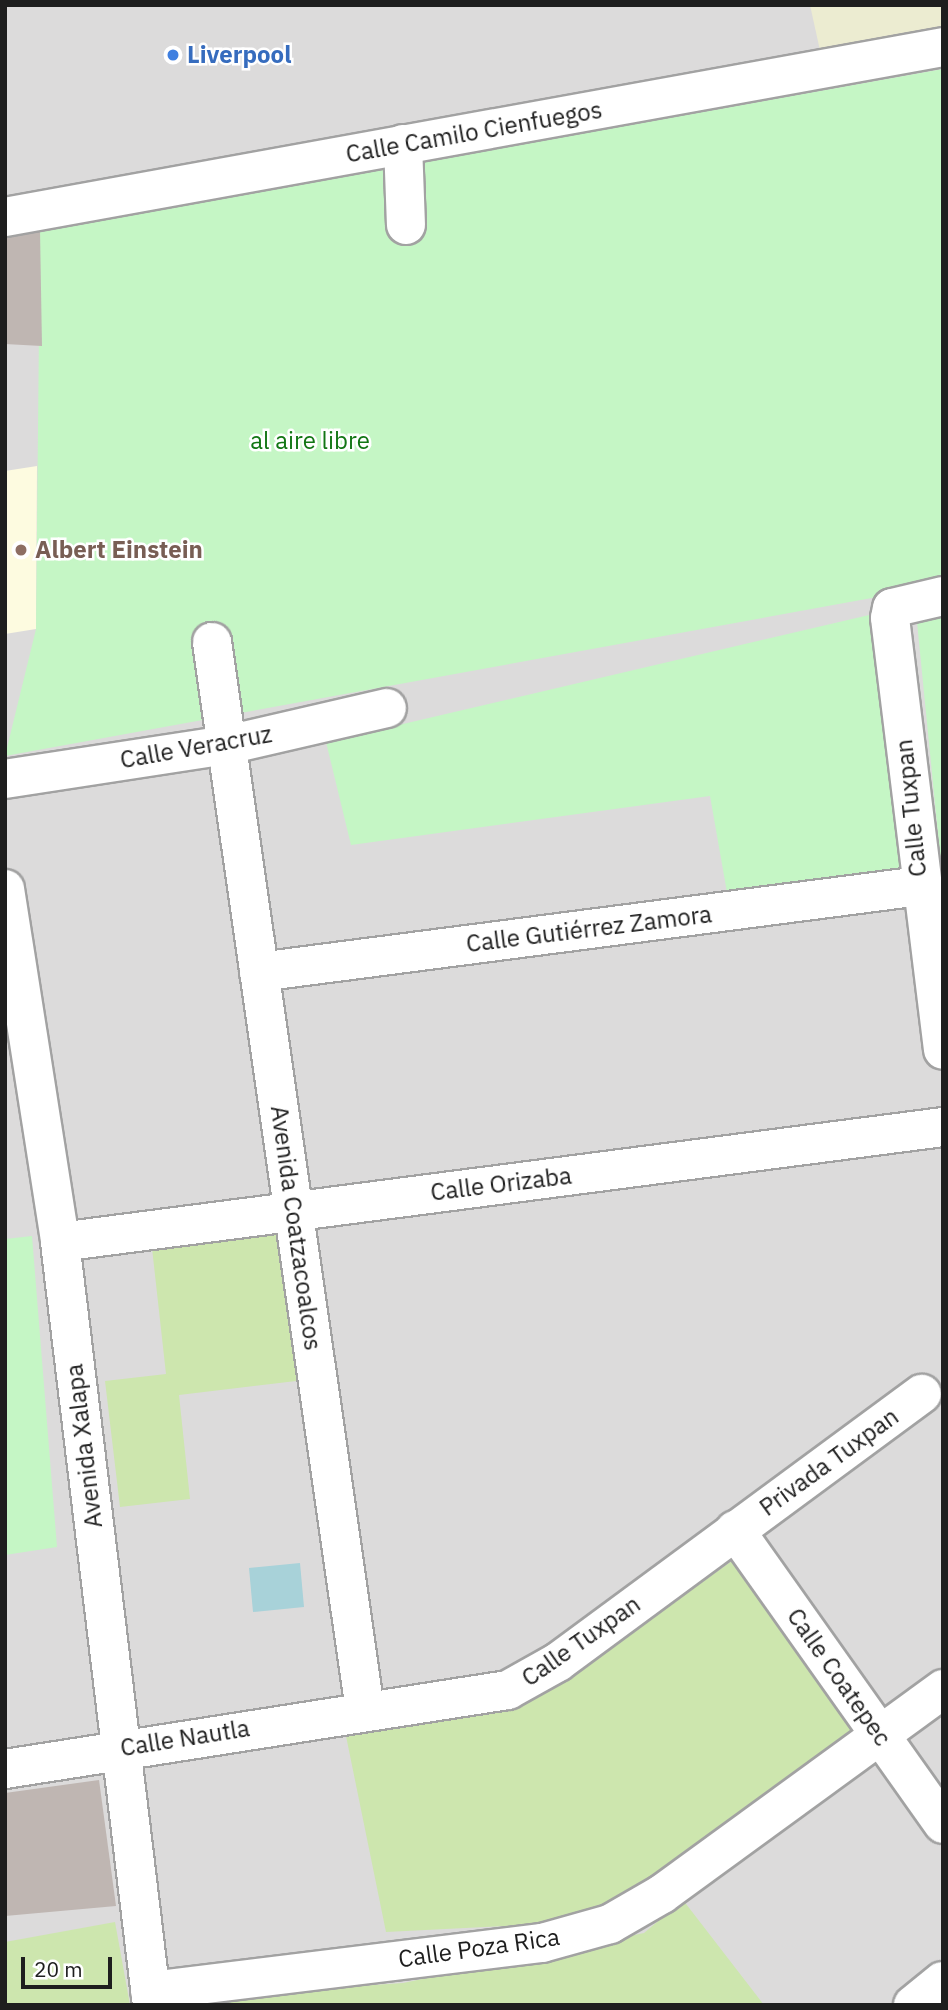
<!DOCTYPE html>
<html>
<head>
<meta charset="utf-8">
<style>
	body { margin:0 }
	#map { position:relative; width:948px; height:2010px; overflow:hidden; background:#efebe5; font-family:"IBM Plex Sans",sans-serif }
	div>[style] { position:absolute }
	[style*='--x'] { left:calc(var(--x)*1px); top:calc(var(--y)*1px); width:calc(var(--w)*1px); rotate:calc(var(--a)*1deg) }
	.residential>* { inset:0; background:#dcdbdb }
	.education>* { inset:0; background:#fdfbe0 }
	.farmland>* { inset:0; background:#ececd1 }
	.grass>* { inset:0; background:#cde6ae }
	.park>* { inset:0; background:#c5f6c5 }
	.water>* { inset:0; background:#a8d2d9 }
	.building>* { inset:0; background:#bfb6b2 }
	.roads { filter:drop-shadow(2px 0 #a2a2a2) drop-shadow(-2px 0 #a2a2a2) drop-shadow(0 2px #a2a2a2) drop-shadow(0 -2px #a2a2a2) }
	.minor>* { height:38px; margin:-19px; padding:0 19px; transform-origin:19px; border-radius:19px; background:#fff }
	.dots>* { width:19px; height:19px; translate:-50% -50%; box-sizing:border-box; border:4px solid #fff; border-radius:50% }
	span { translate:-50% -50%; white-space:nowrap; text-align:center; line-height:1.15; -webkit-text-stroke:5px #fff; paint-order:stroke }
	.shop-label { font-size:24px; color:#366cbe; font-weight:700 }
	.left { translate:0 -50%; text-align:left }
	.street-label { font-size:24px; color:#1e1e1e }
	.park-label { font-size:24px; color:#127614 }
	.education-label { font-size:24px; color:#785e54; font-weight:700 }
	.frame { position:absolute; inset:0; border:7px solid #1e1e1e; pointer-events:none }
	.scale { position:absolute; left:21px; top:1957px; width:91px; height:32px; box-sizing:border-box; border:4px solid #1e1e1e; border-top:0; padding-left:9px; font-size:21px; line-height:24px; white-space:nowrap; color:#1e1e1e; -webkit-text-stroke:5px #fff; paint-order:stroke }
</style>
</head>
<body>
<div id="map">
	<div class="residential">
		<i style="clip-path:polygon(5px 5px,943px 5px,943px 2005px,5px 2005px)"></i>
	</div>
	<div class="education">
		<i style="clip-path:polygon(37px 466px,36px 629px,5px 634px,5px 471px)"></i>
	</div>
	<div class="farmland">
		<i style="clip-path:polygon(810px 5px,943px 5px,943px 32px,821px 55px)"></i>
	</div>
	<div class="grass">
		<i style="clip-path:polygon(296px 1231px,313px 1379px,179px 1395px,190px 1499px,120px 1507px,105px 1381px,166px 1374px,152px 1248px)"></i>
		<i style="clip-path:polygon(739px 1556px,881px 1735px,645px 1919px,386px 1932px,346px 1736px,547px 1692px)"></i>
		<i style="clip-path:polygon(683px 1900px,764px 2005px,179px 2005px,178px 1998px,403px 1983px,644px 1933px)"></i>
		<i style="clip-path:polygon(115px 1922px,130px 2005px,5px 2005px,5px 1942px)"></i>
	</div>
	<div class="park">
		<i style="clip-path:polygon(943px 69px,943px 585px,5px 756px,36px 629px,40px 230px)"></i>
		<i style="clip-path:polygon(943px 607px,943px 884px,916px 612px)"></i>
		<i style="clip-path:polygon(882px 612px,914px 890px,732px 921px,710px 796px,351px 845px,326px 742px)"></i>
		<i style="clip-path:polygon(32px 1236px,57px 1547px,5px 1555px,5px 1239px)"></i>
	</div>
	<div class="water">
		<i style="clip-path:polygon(300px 1563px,304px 1607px,253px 1612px,249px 1568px)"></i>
	</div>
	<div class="building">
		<i style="clip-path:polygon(40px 230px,42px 346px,5px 344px,5px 234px)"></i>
		<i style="clip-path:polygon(99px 1780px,116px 1906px,5px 1916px,5px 1793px)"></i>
	</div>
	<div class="roads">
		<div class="minor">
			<i style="--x:403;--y:144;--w:81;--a:87.9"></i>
			<i style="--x:5;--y:217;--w:953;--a:-10.27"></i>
			<i style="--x:943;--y:596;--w:52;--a:166.8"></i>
			<i style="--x:892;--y:608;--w:10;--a:101"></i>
			<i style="--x:890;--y:618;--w:435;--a:83"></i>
			<i style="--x:212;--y:642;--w:1080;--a:81.85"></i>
			<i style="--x:5;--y:779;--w:225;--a:-8.7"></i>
			<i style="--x:227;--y:745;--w:164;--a:-13"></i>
			<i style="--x:5;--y:889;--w:357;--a:81.1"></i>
			<i style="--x:60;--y:1242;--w:769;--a:83.12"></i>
			<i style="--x:259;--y:972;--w:667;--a:-7.41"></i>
			<i style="--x:60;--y:1242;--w:890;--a:-7.42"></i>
			<i style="--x:735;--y:1530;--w:360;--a:54.7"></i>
			<i style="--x:5;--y:1769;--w:509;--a:-8.93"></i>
			<i style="--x:508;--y:1690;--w:57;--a:-29.2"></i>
			<i style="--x:558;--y:1662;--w:452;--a:-36.4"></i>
			<i style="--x:150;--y:1991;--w:395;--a:-7"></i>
			<i style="--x:542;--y:1943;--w:71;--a:-15.6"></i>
			<i style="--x:610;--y:1924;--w:60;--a:-30"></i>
			<i style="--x:662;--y:1894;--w:348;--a:-36.1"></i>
			<i style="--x:913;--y:2005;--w:38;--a:-39"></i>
		</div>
	</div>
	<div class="dots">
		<i style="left:173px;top:55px;background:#3f7fe0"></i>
		<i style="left:21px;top:550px;background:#8d6e63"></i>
	</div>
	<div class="shop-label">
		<span class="left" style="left:187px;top:55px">Liverpool</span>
	</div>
	<div class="street-label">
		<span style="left:474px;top:132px;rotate:-10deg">Calle Camilo Cienfuegos</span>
		<span style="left:196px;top:747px;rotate:-10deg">Calle Veracruz</span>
		<span style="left:911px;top:808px;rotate:-96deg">Calle Tuxpan</span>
		<span style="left:589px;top:929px;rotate:-7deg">Calle Gutiérrez Zamora</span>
		<span style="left:501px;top:1184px;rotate:-7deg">Calle Orizaba</span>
		<span style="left:296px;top:1228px;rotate:82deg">Avenida Coatzacoalcos</span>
		<span style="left:84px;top:1446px;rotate:-97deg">Avenida Xalapa</span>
		<span style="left:829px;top:1462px;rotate:-36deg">Privada Tuxpan</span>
		<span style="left:581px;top:1641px;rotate:-35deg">Calle Tuxpan</span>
		<span style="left:839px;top:1677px;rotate:55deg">Calle Coatepec</span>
		<span style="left:185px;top:1738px;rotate:-9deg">Calle Nautla</span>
		<span style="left:479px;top:1948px;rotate:-8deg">Calle Poza Rica</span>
	</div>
	<div class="park-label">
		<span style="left:310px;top:441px">al aire libre</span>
	</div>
	<div class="education-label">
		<span class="left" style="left:35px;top:550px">Albert Einstein</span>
	</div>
	<div class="frame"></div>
	<div class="scale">20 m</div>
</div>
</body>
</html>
